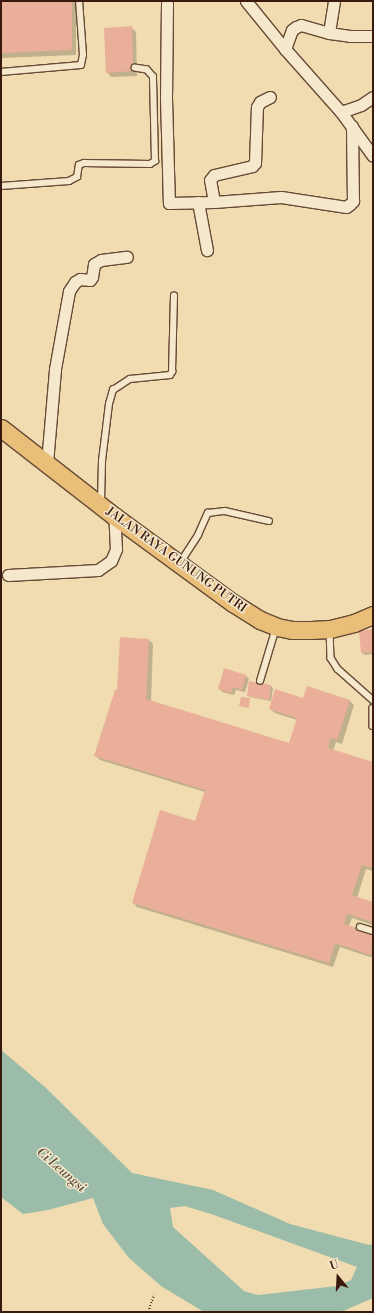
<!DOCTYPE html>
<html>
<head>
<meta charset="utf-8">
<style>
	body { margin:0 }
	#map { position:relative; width:374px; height:1313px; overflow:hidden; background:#f0dcb0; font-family:"Libre Bodoni",serif }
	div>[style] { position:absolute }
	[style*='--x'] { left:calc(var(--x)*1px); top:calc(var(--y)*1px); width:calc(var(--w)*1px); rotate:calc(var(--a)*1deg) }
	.water>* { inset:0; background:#9bbca8 }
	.shadow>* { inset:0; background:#0003 }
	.building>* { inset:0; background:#e9af98 }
	.path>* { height:1.5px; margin-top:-0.75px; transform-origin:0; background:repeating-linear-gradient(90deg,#39190d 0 1px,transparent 0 3px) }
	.roads { filter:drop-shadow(1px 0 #674a36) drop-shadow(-1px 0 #674a36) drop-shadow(0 1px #674a36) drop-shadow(0 -1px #674a36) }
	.lane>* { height:5.5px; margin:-2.75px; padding:0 2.75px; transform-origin:2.75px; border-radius:2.75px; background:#f5e8cc }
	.street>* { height:11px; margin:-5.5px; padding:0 5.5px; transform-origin:5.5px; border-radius:5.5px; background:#f5e8cc }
	.primary>* { height:17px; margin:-8.5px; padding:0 8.5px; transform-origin:8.5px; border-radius:8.5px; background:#e8be78 }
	span { translate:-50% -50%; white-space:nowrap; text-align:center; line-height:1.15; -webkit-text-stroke:3px #f5e8cc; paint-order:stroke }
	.street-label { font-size:12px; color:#39190d }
	.water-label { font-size:13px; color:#564a3c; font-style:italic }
	.frame { position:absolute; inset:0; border:2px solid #39190d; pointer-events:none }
	.north { position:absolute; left:318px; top:1257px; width:40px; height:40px; -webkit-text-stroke:3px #f5e8cc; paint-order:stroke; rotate:342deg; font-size:11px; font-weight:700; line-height:16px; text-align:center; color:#39190d }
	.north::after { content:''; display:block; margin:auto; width:14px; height:18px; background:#39190d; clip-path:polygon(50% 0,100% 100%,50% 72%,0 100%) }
</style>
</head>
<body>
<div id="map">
	<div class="water">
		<i style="clip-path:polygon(evenodd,1px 1050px,45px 1087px,132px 1173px,213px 1190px,290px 1224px,369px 1245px,373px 1244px,373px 1298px,341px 1312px,204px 1312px,161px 1286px,129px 1258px,103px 1224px,93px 1198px,48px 1210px,23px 1214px,1px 1197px,1px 1050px,185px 1206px,211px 1214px,357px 1267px,351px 1280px,337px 1286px,258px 1295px,244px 1291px,173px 1227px,170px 1208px,185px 1206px)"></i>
	</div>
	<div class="shadow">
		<i style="clip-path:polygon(1px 1px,76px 1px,76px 55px,1px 58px)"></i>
		<i style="clip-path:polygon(131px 27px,136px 32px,137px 76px,111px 77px,107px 72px)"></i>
		<i style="clip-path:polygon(373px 630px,373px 654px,365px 655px,362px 653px)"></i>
		<i style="clip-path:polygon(149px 640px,153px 644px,151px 702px,290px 744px,297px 720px,275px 713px,270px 709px,304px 699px,349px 700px,354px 705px,342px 744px,336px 742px,333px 751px,373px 763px,373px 871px,366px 869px,357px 898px,373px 903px,373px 925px,352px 918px,349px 926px,373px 934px,373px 958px,340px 947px,333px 967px,137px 907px,133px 902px,196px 822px,205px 792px,100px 760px,96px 756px,118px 692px)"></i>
		<i style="clip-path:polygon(225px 670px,246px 676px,249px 679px,245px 692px,236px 690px,234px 695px,222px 692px,219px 688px)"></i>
		<i style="clip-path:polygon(271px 686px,273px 688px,271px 701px,250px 697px,248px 695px)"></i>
	</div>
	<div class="building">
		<i style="clip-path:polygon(1px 1px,72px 1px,72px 50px,1px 53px)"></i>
		<i style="clip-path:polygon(132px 26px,133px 71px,106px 73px,104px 28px)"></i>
		<i style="clip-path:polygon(373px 629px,373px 652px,361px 653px,359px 631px)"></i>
		<i style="clip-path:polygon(120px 637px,149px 639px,146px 699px,289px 743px,297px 718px,269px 709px,275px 689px,303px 698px,307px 686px,350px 700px,337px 740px,331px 738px,328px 748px,373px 762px,373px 868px,362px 865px,352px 895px,373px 902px,373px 922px,347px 914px,344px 924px,373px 933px,371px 955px,335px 943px,329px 963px,132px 903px,160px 810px,195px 821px,205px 790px,94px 756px,115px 690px,117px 690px)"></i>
		<i style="clip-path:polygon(224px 668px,246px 675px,242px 690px,233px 687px,231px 693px,218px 689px)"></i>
		<i style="clip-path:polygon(249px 681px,271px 685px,269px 700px,247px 696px)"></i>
		<i style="clip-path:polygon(241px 697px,250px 698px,249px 708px,239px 706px)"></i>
	</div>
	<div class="path">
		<i style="--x:148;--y:1312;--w:18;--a:-71"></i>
	</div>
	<div class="roads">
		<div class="lane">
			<i style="--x:1;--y:72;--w:80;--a:-5"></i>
			<i style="--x:81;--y:65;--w:10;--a:-79"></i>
			<i style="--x:83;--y:55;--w:54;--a:-94.2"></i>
			<i style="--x:1;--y:186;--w:68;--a:-4.2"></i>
			<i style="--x:69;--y:181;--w:9;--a:-27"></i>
			<i style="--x:77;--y:177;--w:12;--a:-81"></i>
			<i style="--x:79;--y:165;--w:5;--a:-22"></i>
			<i style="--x:84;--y:163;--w:66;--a:0.9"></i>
			<i style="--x:150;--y:164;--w:6;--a:-31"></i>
			<i style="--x:155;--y:161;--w:84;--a:-91.4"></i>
			<i style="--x:153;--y:77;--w:9;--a:-131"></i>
			<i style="--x:147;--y:70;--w:12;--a:-171"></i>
			<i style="--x:101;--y:502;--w:41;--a:-88.6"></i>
			<i style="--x:102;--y:461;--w:57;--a:-83"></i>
			<i style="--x:109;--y:404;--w:15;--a:-74"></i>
			<i style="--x:113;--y:390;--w:20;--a:-33"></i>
			<i style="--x:130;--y:379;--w:40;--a:-5.7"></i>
			<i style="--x:170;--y:375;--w:4;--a:-56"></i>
			<i style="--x:172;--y:372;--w:76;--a:-88.5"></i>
			<i style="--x:180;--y:563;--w:33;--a:-57"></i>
			<i style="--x:198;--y:535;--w:24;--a:-66"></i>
			<i style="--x:208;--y:513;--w:17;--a:-7"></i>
			<i style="--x:225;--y:511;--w:45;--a:12.8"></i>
			<i style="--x:330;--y:630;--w:28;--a:88"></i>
			<i style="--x:331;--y:658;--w:13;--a:58"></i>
			<i style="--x:338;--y:669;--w:47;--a:41.5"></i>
			<i style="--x:260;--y:681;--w:55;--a:-73.2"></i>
			<i style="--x:373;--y:708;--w:18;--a:90"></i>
			<i style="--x:360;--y:927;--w:14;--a:17"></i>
		</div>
		<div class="street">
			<i style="--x:246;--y:1;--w:62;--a:50.9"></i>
			<i style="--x:285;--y:49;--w:84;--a:48.4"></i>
			<i style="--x:341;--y:112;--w:54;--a:54"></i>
			<i style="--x:334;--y:1;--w:32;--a:99"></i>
			<i style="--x:329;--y:33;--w:21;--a:8"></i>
			<i style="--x:350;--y:36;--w:23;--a:0"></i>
			<i style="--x:167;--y:3;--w:95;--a:90.6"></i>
			<i style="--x:166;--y:98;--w:105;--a:88.4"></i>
			<i style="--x:169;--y:203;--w:45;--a:-1.3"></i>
			<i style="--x:214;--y:202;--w:67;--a:-4.3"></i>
			<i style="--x:281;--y:197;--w:66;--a:8.7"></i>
			<i style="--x:346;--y:207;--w:4;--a:-34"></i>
			<i style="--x:349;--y:205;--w:6;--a:-45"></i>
			<i style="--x:353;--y:201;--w:75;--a:-90.8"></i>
			<i style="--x:285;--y:49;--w:20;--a:-70"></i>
			<i style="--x:292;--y:30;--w:5;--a:-37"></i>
			<i style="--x:296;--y:27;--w:5;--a:-22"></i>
			<i style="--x:301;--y:25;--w:29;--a:16"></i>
			<i style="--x:341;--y:112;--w:21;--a:-19"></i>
			<i style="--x:361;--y:105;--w:14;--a:-34"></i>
			<i style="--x:198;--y:202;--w:49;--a:79.4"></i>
			<i style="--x:214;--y:202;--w:22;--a:-100"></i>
			<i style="--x:210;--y:180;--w:6;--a:-51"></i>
			<i style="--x:214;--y:175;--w:39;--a:-13"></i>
			<i style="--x:252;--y:166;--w:4;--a:-45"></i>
			<i style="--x:255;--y:163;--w:56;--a:-88"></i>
			<i style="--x:257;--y:107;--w:6;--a:-59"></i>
			<i style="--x:260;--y:102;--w:11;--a:-27"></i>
			<i style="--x:47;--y:463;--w:94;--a:-85.1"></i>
			<i style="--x:55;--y:369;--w:79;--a:-79.8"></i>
			<i style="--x:69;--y:291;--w:11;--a:-56"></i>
			<i style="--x:75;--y:282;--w:6;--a:-31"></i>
			<i style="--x:80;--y:279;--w:10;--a:6"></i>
			<i style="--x:90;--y:280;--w:4;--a:-56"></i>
			<i style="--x:92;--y:277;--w:13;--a:-81"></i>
			<i style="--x:94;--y:264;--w:8;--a:-30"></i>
			<i style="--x:101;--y:260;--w:26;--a:-7"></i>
			<i style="--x:8;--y:575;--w:90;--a:-3.2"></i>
			<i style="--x:98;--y:570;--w:16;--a:-35"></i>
			<i style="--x:111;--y:561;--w:13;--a:-67"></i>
			<i style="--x:116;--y:549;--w:33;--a:-93"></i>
		</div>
		<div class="primary">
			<i style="--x:1;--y:428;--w:143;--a:37.9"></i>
			<i style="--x:114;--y:516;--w:147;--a:36.2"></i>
			<i style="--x:233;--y:603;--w:32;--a:32"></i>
			<i style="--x:260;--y:620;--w:18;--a:22"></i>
			<i style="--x:277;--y:627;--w:15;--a:11"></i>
			<i style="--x:292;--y:630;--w:19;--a:0"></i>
			<i style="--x:311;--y:630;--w:19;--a:-3"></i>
			<i style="--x:330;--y:629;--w:25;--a:-14"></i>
			<i style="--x:354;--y:623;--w:21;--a:-23"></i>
		</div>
	</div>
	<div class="street-label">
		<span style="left:176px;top:560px;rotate:36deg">JALAN RAYA GUNUNG PUTRI</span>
	</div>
	<div class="water-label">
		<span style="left:61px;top:1170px;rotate:41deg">Ci Leungsi</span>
	</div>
	<div class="frame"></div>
	<div class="north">U</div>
</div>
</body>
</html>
